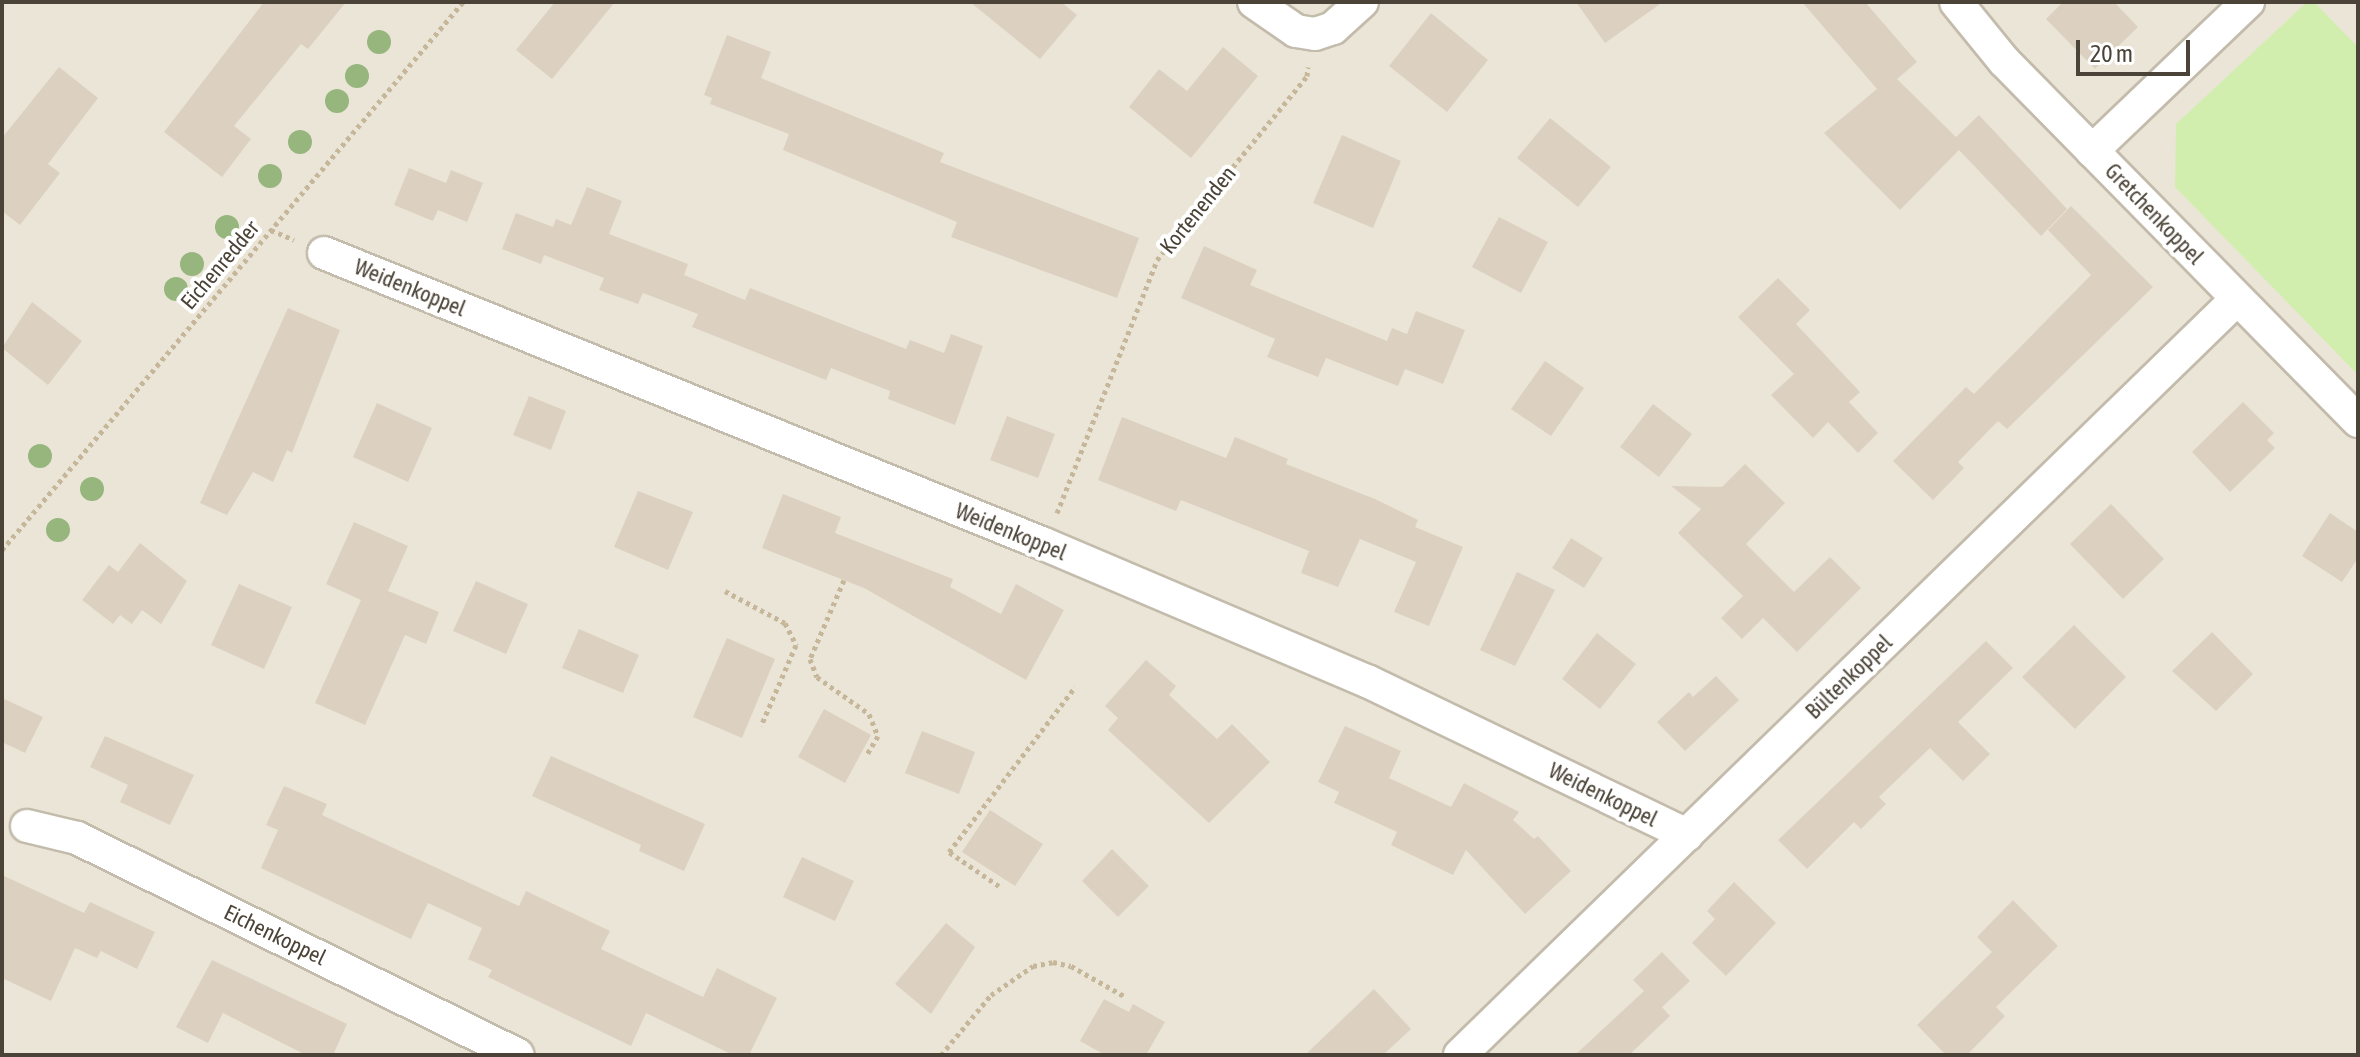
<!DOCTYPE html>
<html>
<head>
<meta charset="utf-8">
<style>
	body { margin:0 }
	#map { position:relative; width:2360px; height:1057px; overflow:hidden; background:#f6f2ea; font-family:"Asap Condensed",sans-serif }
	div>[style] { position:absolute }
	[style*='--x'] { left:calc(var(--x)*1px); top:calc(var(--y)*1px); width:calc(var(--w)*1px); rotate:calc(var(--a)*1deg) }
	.residential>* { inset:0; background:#ebe5d7 }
	.green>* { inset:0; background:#d2eeaf }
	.building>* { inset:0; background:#dcd1c1 }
	.path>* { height:5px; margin-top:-2.5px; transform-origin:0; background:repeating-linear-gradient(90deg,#c6b79b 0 4px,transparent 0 8px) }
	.roads { filter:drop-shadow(2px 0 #c3bbab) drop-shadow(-2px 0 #c3bbab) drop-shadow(0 2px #c3bbab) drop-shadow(0 -2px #c3bbab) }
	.minor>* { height:32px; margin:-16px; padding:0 16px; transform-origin:16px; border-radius:16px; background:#fff }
	.trees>* { width:24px; height:24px; margin:-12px; border-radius:50%; background:#96b67d }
	span { translate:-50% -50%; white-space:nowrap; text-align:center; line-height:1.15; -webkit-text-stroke:8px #fff; paint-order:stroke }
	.street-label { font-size:22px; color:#4b4337 }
	.frame { position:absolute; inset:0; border:4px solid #4b4337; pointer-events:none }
	.scale { position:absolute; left:2076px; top:40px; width:114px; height:36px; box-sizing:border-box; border:4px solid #4b4337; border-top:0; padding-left:10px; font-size:24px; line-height:28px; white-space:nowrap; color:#4b4337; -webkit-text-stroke:6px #fff; paint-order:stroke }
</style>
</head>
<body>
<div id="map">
	<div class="residential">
		<i style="clip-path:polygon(2px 2px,2358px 2px,2358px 1055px,2px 1055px)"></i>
	</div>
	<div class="green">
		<i style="clip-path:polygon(2307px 2px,2314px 2px,2358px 47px,2358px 375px,2175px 187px,2176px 124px)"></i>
	</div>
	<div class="building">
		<i style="clip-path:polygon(264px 2px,346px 2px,308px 49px,301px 44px,234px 126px,251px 139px,222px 177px,164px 132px)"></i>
		<i style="clip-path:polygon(555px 2px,615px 2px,552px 79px,516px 50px)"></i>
		<i style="clip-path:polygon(970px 2px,1061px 2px,1077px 15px,1040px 59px)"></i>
		<i style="clip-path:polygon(1576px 2px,1663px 2px,1605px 43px)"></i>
		<i style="clip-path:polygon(1802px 2px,1865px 2px,1917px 62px,1897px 79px,1956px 137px,1979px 115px,2067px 209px,2041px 236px,1959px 150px,1900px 210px,1824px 133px,1877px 89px)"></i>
		<i style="clip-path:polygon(2063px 2px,2114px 2px,2138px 27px,2095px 69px,2046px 19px)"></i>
		<i style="clip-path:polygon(1431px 13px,1488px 60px,1447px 112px,1389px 66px)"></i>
		<i style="clip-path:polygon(727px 35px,771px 52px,761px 78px,944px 153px,940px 162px,1139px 238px,1117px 298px,951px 237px,957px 222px,783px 150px,789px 134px,710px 104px,712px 98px,704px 95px)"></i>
		<i style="clip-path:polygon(1223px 47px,1258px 76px,1191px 158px,1129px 107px,1159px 69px,1187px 91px)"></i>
		<i style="clip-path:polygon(59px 67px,98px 98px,48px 164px,60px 173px,20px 225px,2px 211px,2px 138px)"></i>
		<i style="clip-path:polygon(1550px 118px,1611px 167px,1578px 207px,1517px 158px)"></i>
		<i style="clip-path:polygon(1342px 135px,1401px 161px,1373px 228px,1313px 203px)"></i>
		<i style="clip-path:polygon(409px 168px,446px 183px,451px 170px,483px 183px,467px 222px,438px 210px,433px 221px,394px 205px)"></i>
		<i style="clip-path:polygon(587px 187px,622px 201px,609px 234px,688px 264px,684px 275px,745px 300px,750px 288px,906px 349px,910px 340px,944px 353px,951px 334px,983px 346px,955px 425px,888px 399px,890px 391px,831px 368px,826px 380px,692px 327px,698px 314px,643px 293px,638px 304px,599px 290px,604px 278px,544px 255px,541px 264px,502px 249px,516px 213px,553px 227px,556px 219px,571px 225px)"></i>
		<i style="clip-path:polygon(2071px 206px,2153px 287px,2007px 429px,1998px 421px,1958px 462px,1964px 468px,1933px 500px,1893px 461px,1966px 387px,1974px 394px,2091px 275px,2048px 230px)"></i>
		<i style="clip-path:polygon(1499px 217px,1548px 242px,1521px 293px,1472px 267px)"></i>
		<i style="clip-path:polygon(1204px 246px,1257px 270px,1250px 285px,1387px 341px,1392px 328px,1407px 334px,1416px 311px,1465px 330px,1443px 384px,1405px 369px,1398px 386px,1326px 358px,1318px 377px,1267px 357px,1275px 339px,1181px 298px)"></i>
		<i style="clip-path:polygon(1778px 278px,1810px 310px,1796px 324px,1860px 392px,1849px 402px,1878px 433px,1858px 453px,1828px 422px,1813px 438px,1771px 395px,1794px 374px,1738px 317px)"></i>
		<i style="clip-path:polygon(32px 302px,82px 341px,48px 385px,2px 348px)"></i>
		<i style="clip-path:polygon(288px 308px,340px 330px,292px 453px,287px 450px,273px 482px,253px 472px,227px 515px,200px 503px)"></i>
		<i style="clip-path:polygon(1545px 361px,1584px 388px,1551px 436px,1511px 409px)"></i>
		<i style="clip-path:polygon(529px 396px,566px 411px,551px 450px,513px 435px)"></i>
		<i style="clip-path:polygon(2243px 402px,2274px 433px,2267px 440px,2275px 448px,2230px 492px,2192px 452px)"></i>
		<i style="clip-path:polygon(377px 403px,432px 428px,408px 482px,353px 457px)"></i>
		<i style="clip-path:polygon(1653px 404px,1692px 434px,1659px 477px,1620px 447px)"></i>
		<i style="clip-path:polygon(1007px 416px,1055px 434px,1038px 478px,990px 460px)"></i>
		<i style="clip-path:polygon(1122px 417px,1226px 458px,1235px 437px,1288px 459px,1286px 464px,1375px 499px,1418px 520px,1415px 527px,1463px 547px,1429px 626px,1394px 612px,1416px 562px,1360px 539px,1338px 587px,1301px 573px,1309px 551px,1181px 500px,1176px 511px,1098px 480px)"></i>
		<i style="clip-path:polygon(1745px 464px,1785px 503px,1746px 544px,1794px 592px,1830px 557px,1861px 588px,1797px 652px,1763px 618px,1742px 639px,1721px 618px,1743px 596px,1678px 533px,1701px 509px,1671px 486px,1722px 487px)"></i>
		<i style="clip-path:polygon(638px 491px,693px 512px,668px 570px,614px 547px)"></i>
		<i style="clip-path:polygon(783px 494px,841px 517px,835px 533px,953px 579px,950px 587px,1001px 614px,1016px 584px,1064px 610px,1026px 680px,864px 588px,762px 548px)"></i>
		<i style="clip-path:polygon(2111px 504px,2164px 559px,2123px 599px,2070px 544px)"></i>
		<i style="clip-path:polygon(2330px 513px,2358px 532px,2358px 558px,2342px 582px,2302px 556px)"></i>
		<i style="clip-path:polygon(354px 522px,408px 546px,388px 591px,439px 612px,426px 644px,405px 635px,365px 725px,315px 703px,361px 600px,326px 584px)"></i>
		<i style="clip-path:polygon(1571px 538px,1603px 558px,1584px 588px,1552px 568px)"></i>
		<i style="clip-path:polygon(140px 543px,187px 581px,161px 624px,142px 610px,132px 624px,120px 615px,113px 624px,82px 600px,109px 565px,118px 572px)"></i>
		<i style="clip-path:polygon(1517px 572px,1555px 590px,1515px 666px,1480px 650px)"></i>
		<i style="clip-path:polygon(476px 581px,528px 604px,506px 654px,453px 631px)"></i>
		<i style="clip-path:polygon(239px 584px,292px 607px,264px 669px,211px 645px)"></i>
		<i style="clip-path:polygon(2074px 625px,2126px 677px,2075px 729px,2022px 677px)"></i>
		<i style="clip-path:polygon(579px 629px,639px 655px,623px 693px,562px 668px)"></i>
		<i style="clip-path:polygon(2212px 632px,2253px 674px,2216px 711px,2172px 671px)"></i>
		<i style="clip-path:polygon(1597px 633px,1636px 664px,1600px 709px,1562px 679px)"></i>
		<i style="clip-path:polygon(727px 638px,775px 659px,742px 738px,693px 717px)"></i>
		<i style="clip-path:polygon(1986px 641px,2013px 668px,1958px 722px,1990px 754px,1963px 781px,1930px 748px,1879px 797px,1886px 804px,1861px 829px,1854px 822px,1807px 869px,1778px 840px)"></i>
		<i style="clip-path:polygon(1146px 660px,1176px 686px,1169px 695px,1217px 739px,1232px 724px,1270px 762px,1209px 823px,1108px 730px,1118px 718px,1105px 706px)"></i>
		<i style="clip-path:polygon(1716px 676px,1739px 700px,1685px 751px,1657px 722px,1689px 692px,1693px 697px)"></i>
		<i style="clip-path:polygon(2px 698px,43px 717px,25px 753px,2px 742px)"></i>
		<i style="clip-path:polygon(824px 709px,871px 735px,845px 783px,798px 757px)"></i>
		<i style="clip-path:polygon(1345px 726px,1401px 751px,1389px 778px,1451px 807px,1464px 783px,1519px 812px,1513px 820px,1534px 839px,1538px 836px,1571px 871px,1525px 914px,1466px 850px,1453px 875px,1391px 845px,1397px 832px,1334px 803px,1339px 792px,1318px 782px)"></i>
		<i style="clip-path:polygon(922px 731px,975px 752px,959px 794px,905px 773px)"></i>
		<i style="clip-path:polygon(105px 736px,194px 775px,170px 825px,120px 802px,128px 785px,90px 767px)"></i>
		<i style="clip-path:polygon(551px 756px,705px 824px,684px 871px,639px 851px,641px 845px,532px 796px)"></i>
		<i style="clip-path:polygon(284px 786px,327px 804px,322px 815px,519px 906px,526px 891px,610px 931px,601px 949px,703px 997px,717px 968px,777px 998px,749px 1055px,733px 1055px,646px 1013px,631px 1046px,488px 977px,492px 970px,468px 959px,482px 928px,428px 903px,411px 939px,261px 868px,278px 830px,266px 825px)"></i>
		<i style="clip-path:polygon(990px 810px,1043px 844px,1015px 886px,962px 852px)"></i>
		<i style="clip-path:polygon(1112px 849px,1149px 886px,1118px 917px,1082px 881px)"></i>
		<i style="clip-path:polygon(802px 857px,854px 881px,835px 921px,783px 897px)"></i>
		<i style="clip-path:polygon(2px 875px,84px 913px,90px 902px,155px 932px,137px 969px,101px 951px,97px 958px,75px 948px,51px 1001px,2px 978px)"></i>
		<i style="clip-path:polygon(1734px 882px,1776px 923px,1726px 976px,1692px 943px,1715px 919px,1707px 911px)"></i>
		<i style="clip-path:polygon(2013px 900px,2058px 946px,1996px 1007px,2005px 1016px,1967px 1055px,1946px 1055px,1917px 1025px,1992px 952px,1977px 937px)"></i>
		<i style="clip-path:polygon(946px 923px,975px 947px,931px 1014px,895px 984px)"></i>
		<i style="clip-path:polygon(1662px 952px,1690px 981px,1662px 1007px,1670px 1016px,1629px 1055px,1575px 1055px,1644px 991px,1633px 980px)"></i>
		<i style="clip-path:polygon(212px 960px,347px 1024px,333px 1055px,306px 1055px,223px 1013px,208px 1043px,176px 1027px)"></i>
		<i style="clip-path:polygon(1374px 989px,1411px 1029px,1383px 1055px,1305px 1055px)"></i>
		<i style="clip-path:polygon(1104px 999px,1129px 1012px,1133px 1004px,1165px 1022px,1146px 1055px,1105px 1055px,1080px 1041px)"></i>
	</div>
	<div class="path">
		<i style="--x:271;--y:230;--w:25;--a:23"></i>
		<i style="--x:1057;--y:513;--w:272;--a:-68.4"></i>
		<i style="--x:1157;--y:260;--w:237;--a:-50.8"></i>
		<i style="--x:1307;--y:76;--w:9;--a:-84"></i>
		<i style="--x:2;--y:550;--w:716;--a:-49.93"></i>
		<i style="--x:844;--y:580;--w:86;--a:113.3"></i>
		<i style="--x:810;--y:659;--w:19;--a:69"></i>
		<i style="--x:817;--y:677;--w:64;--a:35.4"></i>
		<i style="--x:869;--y:714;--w:24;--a:68"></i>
		<i style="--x:878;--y:736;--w:21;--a:121"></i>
		<i style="--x:725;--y:591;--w:68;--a:28.1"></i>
		<i style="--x:785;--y:623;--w:25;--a:63"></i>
		<i style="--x:796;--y:645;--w:88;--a:113.4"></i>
		<i style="--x:999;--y:886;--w:60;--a:-145.8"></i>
		<i style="--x:949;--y:852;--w:208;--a:-52.6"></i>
		<i style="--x:941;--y:1055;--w:78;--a:-50.2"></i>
		<i style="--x:991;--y:995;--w:51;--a:-34.6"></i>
		<i style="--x:1033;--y:966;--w:20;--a:-11"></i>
		<i style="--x:1053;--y:962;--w:18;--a:13"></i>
		<i style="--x:1071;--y:966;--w:61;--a:29.5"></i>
	</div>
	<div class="roads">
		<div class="minor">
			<i style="--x:1254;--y:2;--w:51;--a:34.6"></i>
			<i style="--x:1296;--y:31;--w:19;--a:9"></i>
			<i style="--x:1315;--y:34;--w:19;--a:-18"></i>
			<i style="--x:1333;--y:28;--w:39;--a:-42"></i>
			<i style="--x:1956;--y:2;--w:76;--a:50.9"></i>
			<i style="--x:2004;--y:61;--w:505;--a:45.48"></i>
			<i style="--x:2092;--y:151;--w:216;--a:-43.7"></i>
			<i style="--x:324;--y:253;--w:777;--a:22.01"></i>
			<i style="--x:1044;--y:544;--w:351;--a:23"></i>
			<i style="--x:1367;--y:681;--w:355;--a:25.7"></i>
			<i style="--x:27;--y:826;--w:51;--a:13.5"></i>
			<i style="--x:77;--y:838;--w:491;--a:26.2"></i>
			<i style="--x:1460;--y:1055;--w:1084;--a:-44.22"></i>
		</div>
	</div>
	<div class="trees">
		<i style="left:379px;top:42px"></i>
		<i style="left:357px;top:76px"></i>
		<i style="left:337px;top:101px"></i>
		<i style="left:300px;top:142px"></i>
		<i style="left:270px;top:176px"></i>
		<i style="left:227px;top:227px"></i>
		<i style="left:192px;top:264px"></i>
		<i style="left:176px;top:289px"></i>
		<i style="left:40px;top:456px"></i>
		<i style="left:92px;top:489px"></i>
		<i style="left:58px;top:530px"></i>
	</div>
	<div class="street-label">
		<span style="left:1198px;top:210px;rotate:-51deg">Kortenenden</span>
		<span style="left:2154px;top:214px;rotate:46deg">Gretchenkoppel</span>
		<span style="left:220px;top:265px;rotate:-50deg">Eichenredder</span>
		<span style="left:410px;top:288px;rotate:22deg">Weidenkoppel</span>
		<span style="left:1011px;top:532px;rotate:22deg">Weidenkoppel</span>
		<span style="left:1849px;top:677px;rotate:-44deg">Bültenkoppel</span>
		<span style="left:1603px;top:795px;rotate:26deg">Weidenkoppel</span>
		<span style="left:275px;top:935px;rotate:26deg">Eichenkoppel</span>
	</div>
	<div class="frame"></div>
	<div class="scale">20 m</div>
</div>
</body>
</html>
